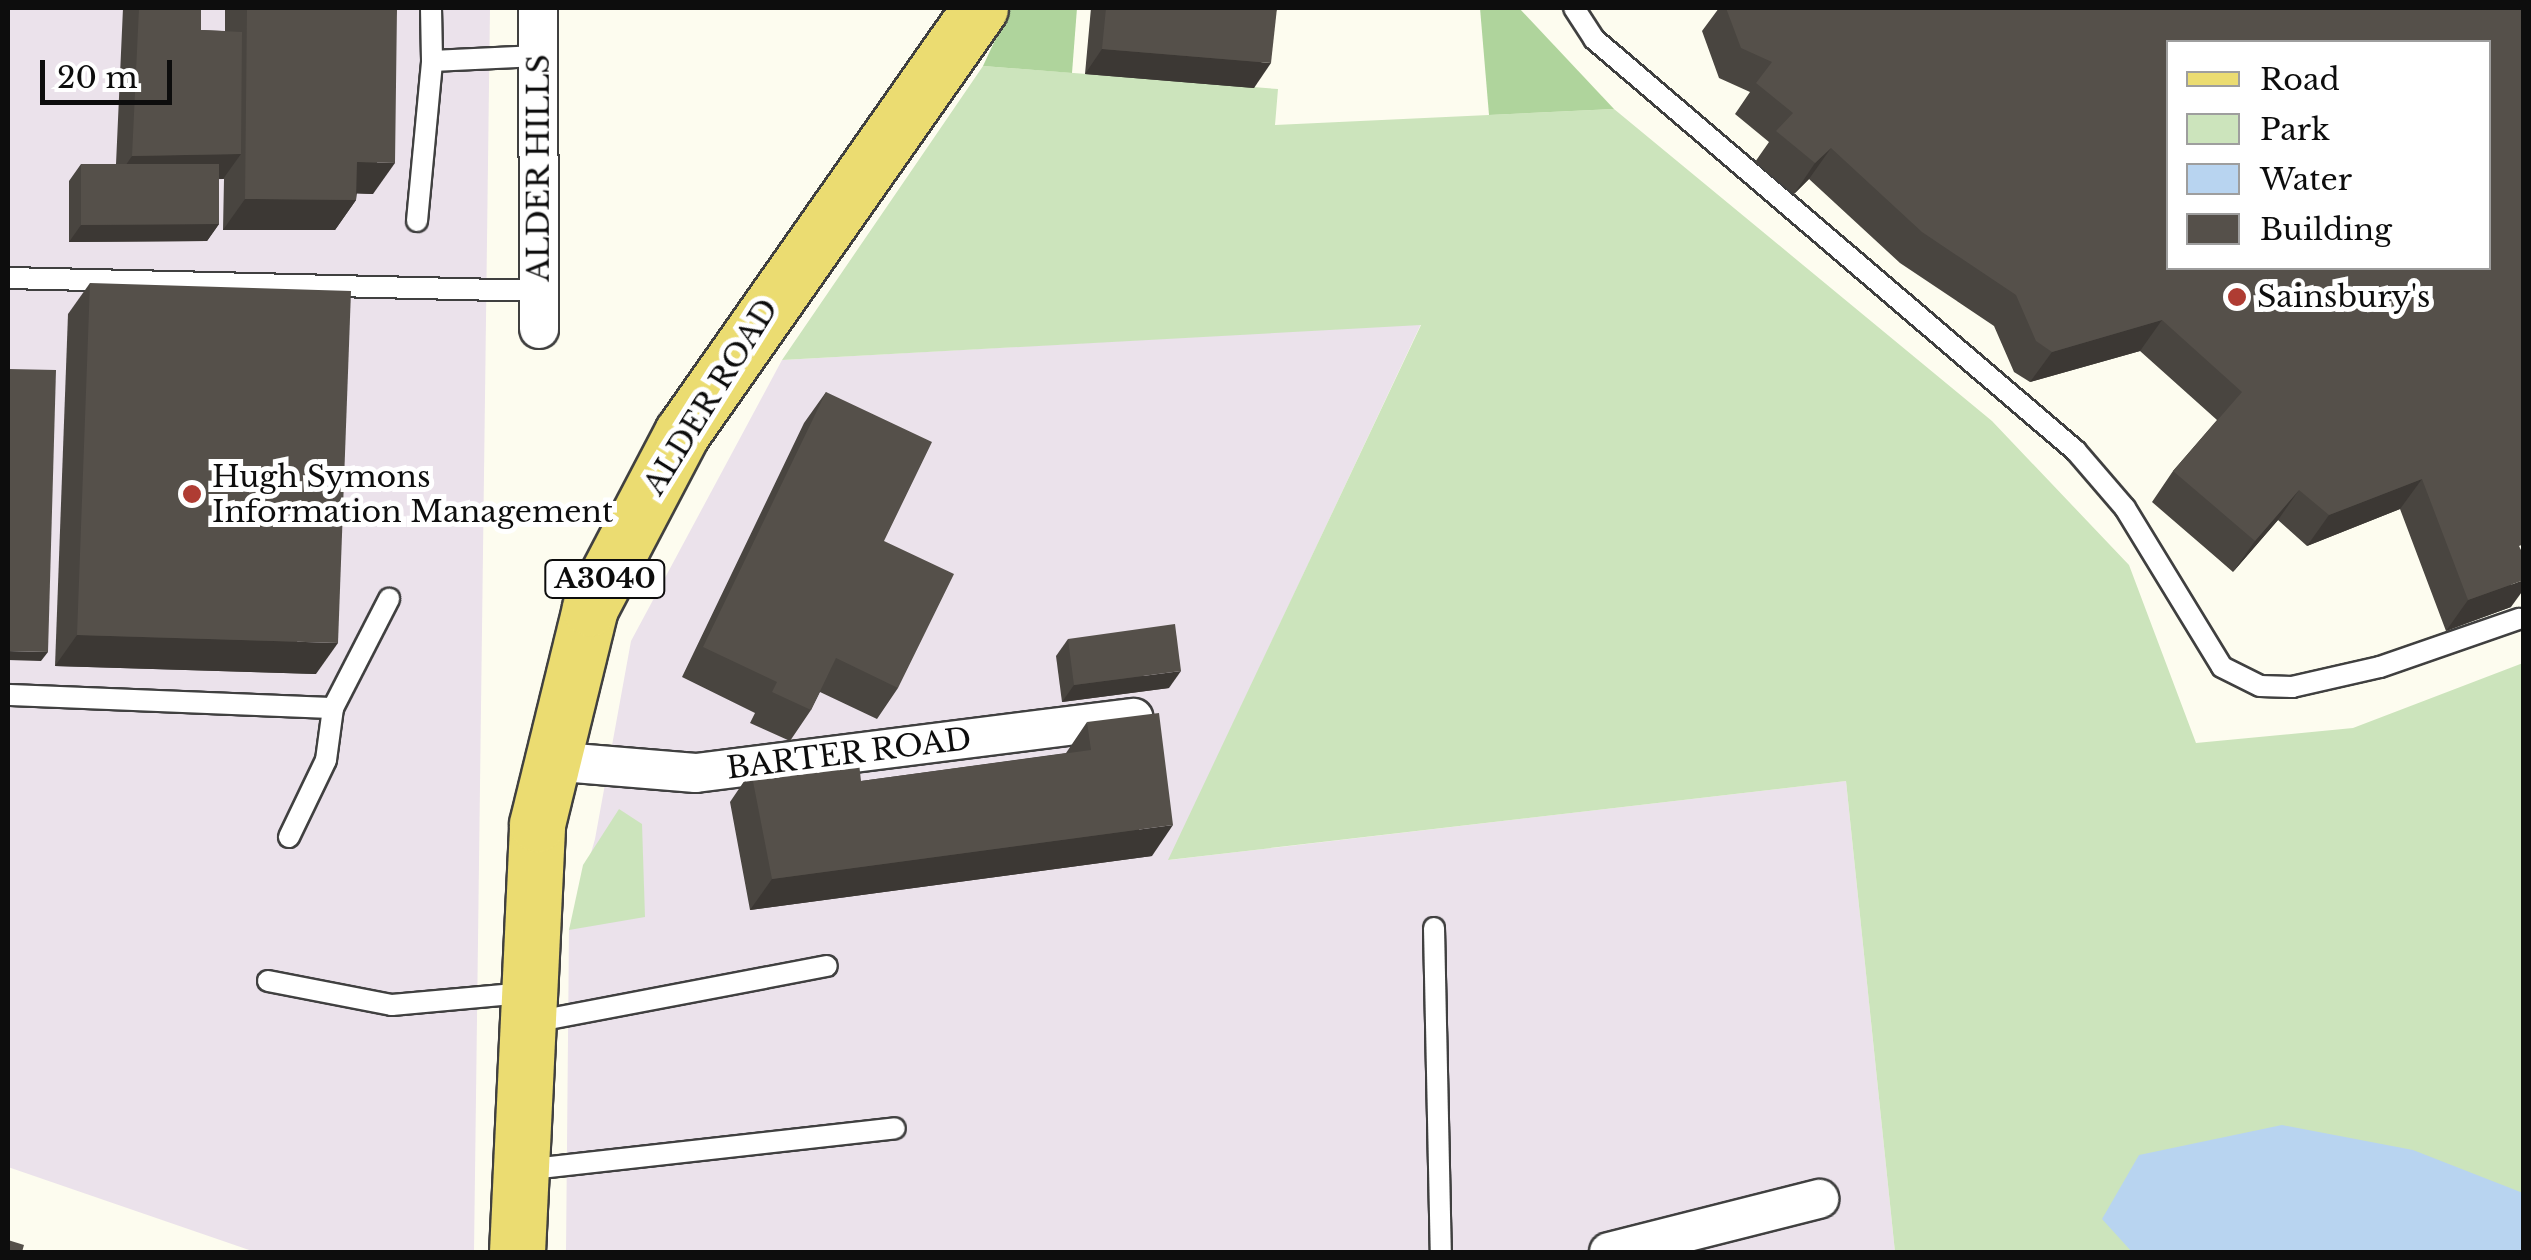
<!DOCTYPE html>
<html>
<head>
<meta charset="utf-8">
<style>
	body { margin:0 }
	#map { position:relative; width:2531px; height:1260px; overflow:hidden; background:#fdfcef; font-family:"Libre Baskerville",serif }
	div>[style] { position:absolute }
	[style*='--x'] { left:calc(var(--x)*1px); top:calc(var(--y)*1px); width:calc(var(--w)*1px); rotate:calc(var(--a)*1deg) }
	.industrial>* { inset:0; background:#ebe2eb }
	.green>* { inset:0; background:#cce4bc }
	.forest>* { inset:0; background:#afd49c }
	.water>* { inset:0; background:#b8d4f0 }
	.roads { filter:drop-shadow(2px 0 #404040) drop-shadow(-2px 0 #404040) drop-shadow(0 2px #404040) drop-shadow(0 -2px #404040) }
	.service>* { height:20px; margin:-10px; padding:0 10px; transform-origin:10px; border-radius:10px; background:#fff }
	.minor>* { height:38px; margin:-19px; padding:0 19px; transform-origin:19px; border-radius:19px; background:#fff }
	.primary>* { height:55px; margin:-27.5px; padding:0 27.5px; transform-origin:27.5px; border-radius:27.5px; background:#ebdc71 }
	.wall>* { inset:0; background:#494540 }
	.shaded-wall>* { inset:0; background:#3c3834 }
	.building>* { inset:0; background:#55504a }
	.dots>* { width:28px; height:28px; translate:-50% -50%; box-sizing:border-box; border:5px solid #fff; border-radius:50% }
	span { translate:-50% -50%; white-space:nowrap; text-align:center; line-height:1.15; -webkit-text-stroke:10px #fff; paint-order:stroke }
	.shield-label span { padding:2px 8px; background:#fff; border:2px solid; border-radius:8px; -webkit-text-stroke-width:0 }
	.shield-label { font-size:28px; color:#0d0d0d; font-weight:700 }
	.street-label { font-size:30px; color:#0d0d0d }
	.poi-label { font-size:30px; color:#0d0d0d }
	.left { translate:0 -50%; text-align:left }
	.frame { position:absolute; inset:0; border:10px solid #0d0d0d; pointer-events:none }
	.legend { position:absolute; left:2166px; top:40px; width:325px; height:230px; box-sizing:border-box; background:#fff; border:2px solid #9e9e9e; margin:0; padding:12px 18px; list-style:none; font-size:30px; color:#0d0d0d }
	.legend li { display:flex; align-items:center; gap:20px; height:50px }
	.legend b { width:50px; border:2px solid #9e9e9e }
	.scale { position:absolute; left:40px; top:60px; width:132px; height:45px; box-sizing:border-box; border:5px solid #0d0d0d; border-top:0; padding-left:12px; font-size:30px; line-height:35px; white-space:nowrap; color:#0d0d0d; -webkit-text-stroke:8px #fff; paint-order:stroke }
</style>
</head>
<body>
<div id="map">
	<div class="industrial">
		<i style="clip-path:polygon(8px 8px,490px 8px,474px 1252px,255px 1252px,8px 1167px)"></i>
		<i style="clip-path:polygon(1421px 324px,1169px 860px,1846px 781px,1895px 1252px,566px 1252px,569px 930px,595px 839px,631px 641px,782px 360px)"></i>
	</div>
	<div class="green">
		<i style="clip-path:polygon(983px 66px,1278px 89px,1275px 125px,1614px 109px,1992px 421px,2129px 565px,2196px 743px,2353px 728px,2523px 663px,2523px 1252px,1895px 1252px,1846px 781px,1168px 860px,1421px 325px,782px 360px)"></i>
		<i style="clip-path:polygon(619px 809px,642px 824px,645px 917px,569px 930px,583px 865px)"></i>
	</div>
	<div class="forest">
		<i style="clip-path:polygon(1010px 8px,1077px 8px,1072px 73px,983px 66px)"></i>
		<i style="clip-path:polygon(1480px 8px,1519px 8px,1614px 109px,1489px 115px)"></i>
	</div>
	<div class="water">
		<i style="clip-path:polygon(2282px 1125px,2413px 1150px,2523px 1193px,2523px 1252px,2132px 1252px,2102px 1219px,2139px 1155px)"></i>
	</div>
	<div class="roads">
		<div class="service">
			<i style="--x:431;--y:8;--w:53;--a:88.9"></i>
			<i style="--x:432;--y:61;--w:106;--a:-2.7"></i>
			<i style="--x:1574;--y:8;--w:37;--a:57"></i>
			<i style="--x:1594;--y:39;--w:634;--a:40.52"></i>
			<i style="--x:2076;--y:451;--w:75;--a:49.3"></i>
			<i style="--x:2125;--y:508;--w:186;--a:58.6"></i>
			<i style="--x:2222;--y:667;--w:42;--a:26.6"></i>
			<i style="--x:2260;--y:686;--w:32;--a:2"></i>
			<i style="--x:2292;--y:687;--w:90;--a:-12.8"></i>
			<i style="--x:2380;--y:667;--w:147;--a:-19.1"></i>
			<i style="--x:417;--y:221;--w:161;--a:-84.6"></i>
			<i style="--x:8;--y:278;--w:531;--a:1.4"></i>
			<i style="--x:8;--y:695;--w:325;--a:2.3"></i>
			<i style="--x:333;--y:708;--w:123;--a:-62.8"></i>
			<i style="--x:289;--y:837;--w:85;--a:-64.3"></i>
			<i style="--x:326;--y:760;--w:52;--a:-82.3"></i>
			<i style="--x:1434;--y:928;--w:324;--a:88.8"></i>
			<i style="--x:268;--y:981;--w:126;--a:11"></i>
			<i style="--x:392;--y:1005;--w:134;--a:-5.2"></i>
			<i style="--x:528;--y:1023;--w:304;--a:-10.8"></i>
			<i style="--x:523;--y:1170;--w:374;--a:-6.4"></i>
		</div>
		<div class="minor">
			<i style="--x:538;--y:8;--w:321;--a:89.8"></i>
			<i style="--x:550;--y:761;--w:146;--a:4.7"></i>
			<i style="--x:696;--y:773;--w:441;--a:-7.2"></i>
			<i style="--x:1609;--y:1252;--w:217;--a:-14.2"></i>
		</div>
		<div class="primary">
			<i style="--x:517;--y:1252;--w:428;--a:-87.3"></i>
			<i style="--x:537;--y:824;--w:222;--a:-76.2"></i>
			<i style="--x:590;--y:608;--w:198;--a:-62.3"></i>
			<i style="--x:682;--y:433;--w:519;--a:-54.96"></i>
		</div>
	</div>
	<div class="wall">
		<i style="clip-path:polygon(123px 8px,201px 8px,201px 30px,225px 31px,225px 8px,397px 8px,373px 194px,357px 193px,356px 200px,335px 230px,223px 230px,224px 179px,219px 179px,219px 224px,207px 241px,69px 242px,69px 181px,81px 164px,116px 164px)"></i>
		<i style="clip-path:polygon(1091px 8px,1277px 8px,1254px 88px,1085px 74px)"></i>
		<i style="clip-path:polygon(1719px 8px,2524px 8px,2511px 607px,2446px 631px,2400px 509px,2307px 546px,2278px 520px,2233px 572px,2152px 502px,2173px 471px,2217px 420px,2140px 351px,2030px 382px,2014px 372px,1994px 326px,1900px 263px,1809px 179px,1794px 194px,1755px 162px,1769px 142px,1735px 114px,1750px 92px,1719px 78px,1702px 31px)"></i>
		<i style="clip-path:polygon(90px 283px,316px 674px,55px 666px,68px 314px)"></i>
		<i style="clip-path:polygon(826px 392px,884px 541px,898px 688px,877px 719px,820px 692px,811px 710px,790px 741px,750px 723px,755px 713px,682px 677px,804px 423px)"></i>
		<i style="clip-path:polygon(1068px 639px,1169px 688px,1062px 702px,1056px 656px)"></i>
		<i style="clip-path:polygon(1087px 722px,1152px 856px,750px 910px,730px 802px,751px 771px,861px 781px,1066px 753px)"></i>
	</div>
	<div class="shaded-wall">
		<i style="clip-path:polygon(1102px 49px,1271px 63px,1254px 88px,1085px 74px)"></i>
		<i style="clip-path:polygon(1831px 148px,1809px 179px,1794px 194px,1815px 163px)"></i>
		<i style="clip-path:polygon(241px 154px,223px 179px,115px 181px,132px 156px)"></i>
		<i style="clip-path:polygon(357px 162px,395px 163px,373px 194px,336px 193px)"></i>
		<i style="clip-path:polygon(245px 199px,356px 200px,335px 230px,223px 230px)"></i>
		<i style="clip-path:polygon(219px 224px,207px 241px,69px 242px,81px 225px)"></i>
		<i style="clip-path:polygon(2162px 320px,2140px 351px,2030px 382px,2052px 352px)"></i>
		<i style="clip-path:polygon(2422px 479px,2400px 509px,2307px 546px,2329px 515px)"></i>
		<i style="clip-path:polygon(2299px 490px,2278px 520px,2233px 572px,2255px 541px)"></i>
		<i style="clip-path:polygon(2524px 580px,2524px 589px,2511px 607px,2446px 631px,2468px 600px)"></i>
		<i style="clip-path:polygon(77px 635px,338px 643px,316px 674px,55px 666px)"></i>
		<i style="clip-path:polygon(8px 651px,48px 652px,41px 661px,8px 660px)"></i>
		<i style="clip-path:polygon(1181px 671px,1169px 688px,1062px 702px,1074px 685px)"></i>
		<i style="clip-path:polygon(1173px 825px,1152px 856px,750px 910px,772px 879px)"></i>
	</div>
	<div class="building">
		<i style="clip-path:polygon(139px 8px,201px 8px,201px 30px,242px 32px,241px 154px,132px 156px)"></i>
		<i style="clip-path:polygon(247px 8px,397px 8px,395px 163px,357px 162px,356px 200px,245px 199px)"></i>
		<i style="clip-path:polygon(1106px 8px,1277px 8px,1271px 63px,1102px 49px)"></i>
		<i style="clip-path:polygon(evenodd,1726px 8px,2524px 8px,2524px 544px,2519px 546px,2524px 556px,2524px 580px,2468px 600px,2422px 479px,2329px 515px,2299px 490px,2255px 541px,2173px 471px,2242px 392px,2162px 320px,2052px 352px,2036px 341px,2016px 295px,1922px 232px,1831px 148px,1815px 163px,1776px 131px,1793px 113px,1756px 83px,1772px 62px,1741px 48px,1726px 8px,2168px 42px,2488px 42px,2488px 268px,2168px 268px,2168px 42px)"></i>
		<i style="clip-path:polygon(81px 164px,219px 164px,219px 224px,81px 225px)"></i>
		<i style="clip-path:polygon(90px 283px,351px 291px,338px 643px,77px 635px)"></i>
		<i style="clip-path:polygon(8px 369px,56px 370px,48px 652px,8px 651px)"></i>
		<i style="clip-path:polygon(826px 392px,932px 442px,884px 541px,954px 574px,898px 688px,836px 658px,811px 710px,772px 692px,777px 682px,703px 647px)"></i>
		<i style="clip-path:polygon(1175px 624px,1181px 671px,1074px 685px,1068px 639px)"></i>
		<i style="clip-path:polygon(1159px 713px,1173px 825px,772px 879px,751px 771px,859px 763px,861px 781px,1091px 750px,1087px 722px)"></i>
		<i style="clip-path:polygon(8px 1240px,24px 1245px,22px 1252px,8px 1252px)"></i>
	</div>
	<div class="dots">
		<i style="left:2237px;top:297px;background:#af3c33"></i>
		<i style="left:192px;top:494px;background:#af3c33"></i>
	</div>
	<div class="shield-label">
		<span style="left:605px;top:579px">A3040</span>
	</div>
	<div class="street-label">
		<span style="left:539px;top:168px;rotate:-90deg">ALDER HILLS</span>
		<span style="left:711px;top:397px;rotate:-58deg">ALDER ROAD</span>
		<span style="left:849px;top:754px;rotate:-7deg">BARTER ROAD</span>
	</div>
	<div class="poi-label">
		<span class="left" style="left:2257px;top:297px">Sainsbury's</span>
		<span class="left" style="left:212px;top:494px">Hugh Symons<br>Information Management</span>
	</div>
	<div class="frame"></div>
	<ul class="legend">
	<li><b style="height:12px;background:#ebdc71"></b>Road</li>
	<li><b style="height:28px;background:#cce4bc"></b>Park</li>
	<li><b style="height:28px;background:#b8d4f0"></b>Water</li>
	<li><b style="height:28px;background:#55504a"></b>Building</li>
	</ul>
	<div class="scale">20 m</div>
</div>
</body>
</html>
